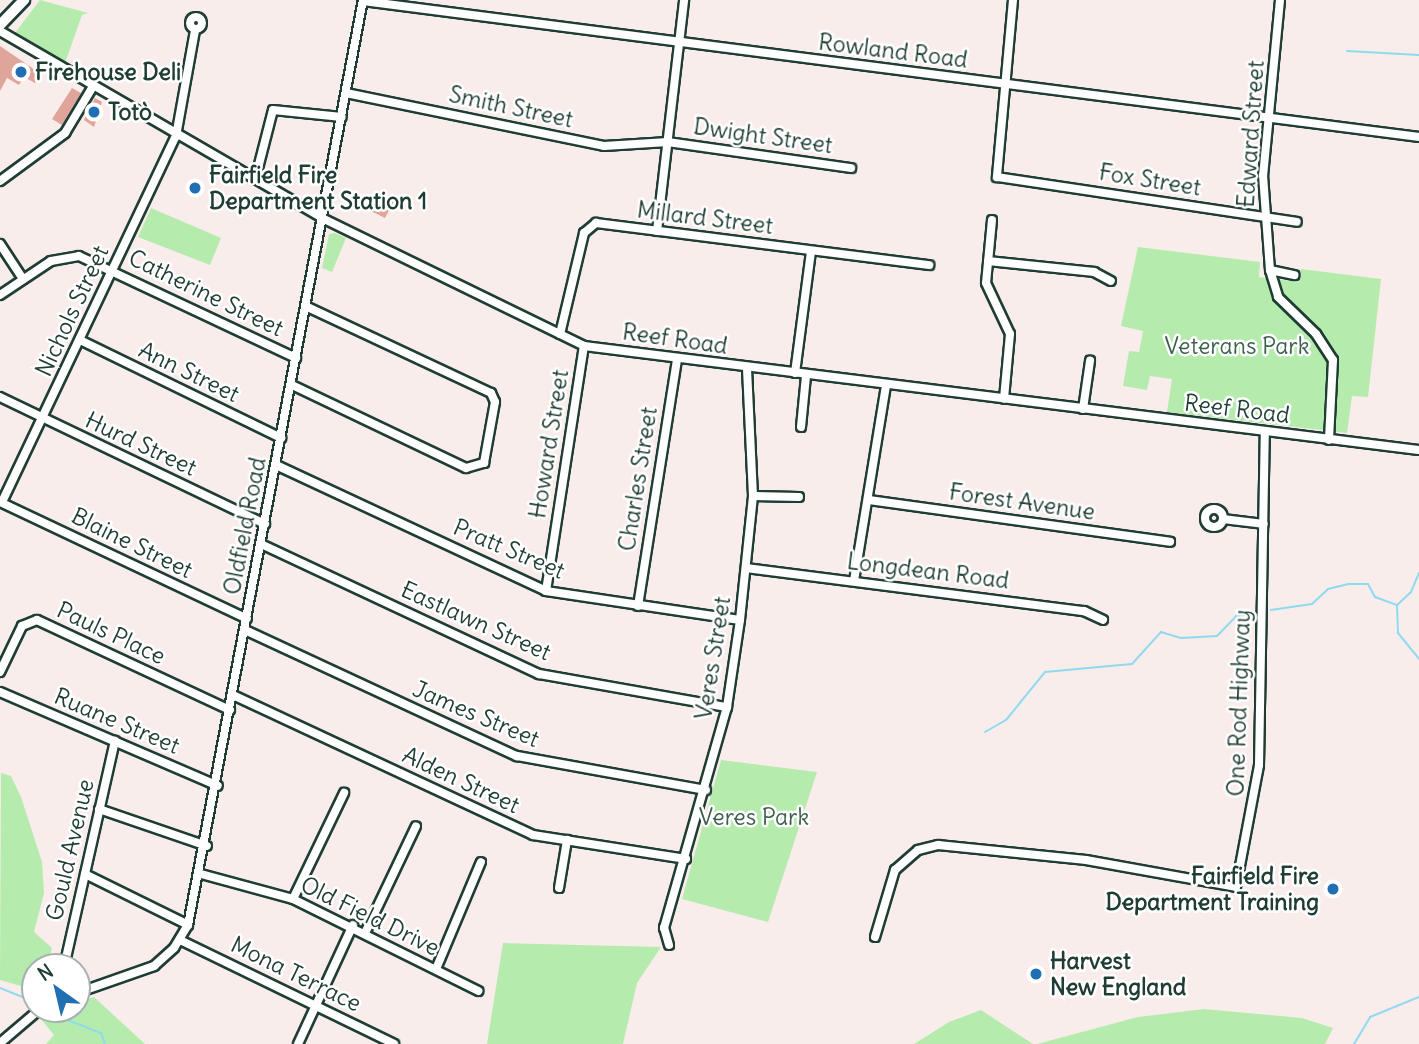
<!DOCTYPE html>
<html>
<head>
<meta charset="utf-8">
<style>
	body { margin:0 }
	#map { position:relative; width:1419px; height:1044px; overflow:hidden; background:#f9edeb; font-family:Delius,sans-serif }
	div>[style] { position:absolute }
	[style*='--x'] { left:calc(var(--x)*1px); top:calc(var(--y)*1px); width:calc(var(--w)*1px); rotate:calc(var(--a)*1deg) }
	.green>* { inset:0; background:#b5ebad }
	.stream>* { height:2px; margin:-1px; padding:0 1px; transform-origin:1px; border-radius:1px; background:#8fdaf0 }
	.building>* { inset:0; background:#dfa59a }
	.roads { filter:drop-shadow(2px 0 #1f3d34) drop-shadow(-2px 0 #1f3d34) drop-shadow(0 2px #1f3d34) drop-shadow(0 -2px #1f3d34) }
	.minor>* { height:8px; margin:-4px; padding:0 4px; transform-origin:4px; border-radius:4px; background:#fff }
	.minor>.ring { margin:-4px; padding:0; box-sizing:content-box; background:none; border:8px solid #fff; border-radius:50% }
	.major>* { height:10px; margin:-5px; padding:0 5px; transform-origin:5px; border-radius:5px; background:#fff }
	.dots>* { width:19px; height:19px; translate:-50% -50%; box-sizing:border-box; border:4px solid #fff; border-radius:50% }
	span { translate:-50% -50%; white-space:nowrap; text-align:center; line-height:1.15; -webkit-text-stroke:5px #fff; paint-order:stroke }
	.street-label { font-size:23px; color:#1f3d34 }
	.poi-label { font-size:23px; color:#1f3d34; font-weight:700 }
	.left { translate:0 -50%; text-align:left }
	.right { translate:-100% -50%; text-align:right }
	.park-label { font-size:23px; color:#3d604c }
	.north { position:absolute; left:21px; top:953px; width:70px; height:70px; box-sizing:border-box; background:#fff; border:2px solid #a5b1ae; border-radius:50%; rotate:326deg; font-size:19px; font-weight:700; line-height:28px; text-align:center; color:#1f3d34 }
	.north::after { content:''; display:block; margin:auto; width:24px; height:32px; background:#1f6fb2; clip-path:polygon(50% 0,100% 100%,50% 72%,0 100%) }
</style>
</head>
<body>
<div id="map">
	<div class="green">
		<i style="clip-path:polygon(40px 0,88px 13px,82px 15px,65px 63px,15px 33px)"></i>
		<i style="clip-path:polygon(151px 208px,221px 238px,210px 265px,138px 237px)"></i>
		<i style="clip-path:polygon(335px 233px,346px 238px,332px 272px,322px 268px,329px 234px)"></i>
		<i style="clip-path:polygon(1138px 247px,1260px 262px,1259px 277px,1299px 282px,1301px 269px,1381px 279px,1368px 397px,1352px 396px,1347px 433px,1167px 412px,1172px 379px,1150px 376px,1147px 390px,1123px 386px,1129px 351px,1139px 352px,1143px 331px,1121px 326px)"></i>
		<i style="clip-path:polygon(721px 760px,817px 772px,768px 922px,682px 899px)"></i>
		<i style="clip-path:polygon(1px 773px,11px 776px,21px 797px,42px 862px,44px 893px,34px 932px,52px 948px,47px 967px,35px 967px,35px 990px,0 980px)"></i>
		<i style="clip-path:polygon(503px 943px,661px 947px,637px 983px,623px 1044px,487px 1044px)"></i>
		<i style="clip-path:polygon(94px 997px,145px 1044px,46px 1044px,54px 1035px,40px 1018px,77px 1009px,77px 1003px)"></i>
		<i style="clip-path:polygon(1204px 1009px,1302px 1018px,1333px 1028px,1325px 1044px,1037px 1044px,1138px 1017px)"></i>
		<i style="clip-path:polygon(981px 1010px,1033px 1044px,914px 1044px,949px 1022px)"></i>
	</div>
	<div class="stream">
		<i style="--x:1347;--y:51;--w:72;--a:3.2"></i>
		<i style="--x:1419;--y:573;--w:21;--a:113"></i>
		<i style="--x:1411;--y:592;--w:19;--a:137"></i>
		<i style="--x:1397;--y:605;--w:28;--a:88"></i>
		<i style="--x:1398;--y:633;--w:33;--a:51"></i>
		<i style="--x:1271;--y:610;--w:41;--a:-8.3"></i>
		<i style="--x:1312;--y:604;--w:22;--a:-43"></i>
		<i style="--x:1328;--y:589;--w:21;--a:-14"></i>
		<i style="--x:1348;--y:584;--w:20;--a:0"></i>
		<i style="--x:1368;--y:584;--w:15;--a:62"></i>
		<i style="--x:1375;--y:597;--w:23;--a:20"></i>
		<i style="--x:985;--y:732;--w:24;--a:-30"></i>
		<i style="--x:1006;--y:720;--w:62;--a:-50.9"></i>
		<i style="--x:1045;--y:672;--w:87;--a:-5.3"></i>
		<i style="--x:1132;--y:664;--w:43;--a:-47.8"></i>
		<i style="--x:1161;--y:632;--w:21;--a:17"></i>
		<i style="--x:1181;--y:638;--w:36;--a:-3"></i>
		<i style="--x:1217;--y:636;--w:28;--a:-46"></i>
		<i style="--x:1236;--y:616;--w:18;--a:-9"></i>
		<i style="--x:0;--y:988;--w:38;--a:22"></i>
		<i style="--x:49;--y:1013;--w:56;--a:21"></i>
		<i style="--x:101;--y:1033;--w:12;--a:70"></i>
		<i style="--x:1354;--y:1044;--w:31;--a:-59"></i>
		<i style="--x:1370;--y:1017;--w:53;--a:-22.2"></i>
	</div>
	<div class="building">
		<i style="clip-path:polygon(0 46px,41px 74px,35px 83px,24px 77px,19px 85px,7px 78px,0 91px)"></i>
		<i style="clip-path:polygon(72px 88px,81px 93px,62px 125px,52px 119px)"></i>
		<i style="clip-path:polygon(95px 98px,102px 102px,94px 127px,84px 120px)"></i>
		<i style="clip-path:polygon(379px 194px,394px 201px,385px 218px,371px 211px)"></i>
	</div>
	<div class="roads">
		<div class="minor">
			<i style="--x:1013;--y:0;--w:178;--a:95.2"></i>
			<i style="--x:997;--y:177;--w:303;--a:8.5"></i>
			<i style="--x:1280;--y:0;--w:176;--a:95.5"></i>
			<i style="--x:1263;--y:175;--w:95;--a:85.8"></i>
			<i style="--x:1270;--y:270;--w:28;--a:73"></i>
			<i style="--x:1278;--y:297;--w:53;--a:44.2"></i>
			<i style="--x:1316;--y:334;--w:31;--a:57"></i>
			<i style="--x:1333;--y:360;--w:80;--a:92.9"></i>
			<i style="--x:363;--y:1;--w:1065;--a:7.34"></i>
			<i class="ring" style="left:190px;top:17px;width:4px;height:4px"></i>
			<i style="--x:0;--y:31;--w:372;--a:30.1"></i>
			<i style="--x:322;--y:218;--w:292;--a:26"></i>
			<i style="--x:584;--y:346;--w:841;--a:7.1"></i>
			<i style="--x:346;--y:93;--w:263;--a:11.6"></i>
			<i style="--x:604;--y:146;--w:64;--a:-3.6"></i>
			<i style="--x:668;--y:142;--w:185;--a:8.1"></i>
			<i style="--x:255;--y:180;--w:72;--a:-75.6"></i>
			<i style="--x:273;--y:110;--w:69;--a:5.8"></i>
			<i style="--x:0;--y:181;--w:81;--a:-36.4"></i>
			<i style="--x:65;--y:133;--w:52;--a:-59"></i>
			<i style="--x:992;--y:220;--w:63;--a:95.4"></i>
			<i style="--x:986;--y:283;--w:56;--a:64.8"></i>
			<i style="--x:1010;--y:334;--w:65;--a:95.3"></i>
			<i style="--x:657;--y:231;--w:233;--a:-83.3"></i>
			<i style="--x:0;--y:244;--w:42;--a:56.7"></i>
			<i style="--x:988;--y:261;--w:107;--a:5.9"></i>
			<i style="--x:1094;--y:272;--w:19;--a:28"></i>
			<i style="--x:1270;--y:270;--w:25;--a:12"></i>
			<i style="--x:0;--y:295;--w:61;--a:-33.7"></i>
			<i style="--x:51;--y:261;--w:28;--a:-10"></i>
			<i style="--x:79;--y:256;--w:240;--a:25.2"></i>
			<i style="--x:560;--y:334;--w:104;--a:-76.6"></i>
			<i style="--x:584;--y:233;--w:16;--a:-40"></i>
			<i style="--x:596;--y:223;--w:336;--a:7.2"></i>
			<i style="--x:80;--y:340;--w:224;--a:26"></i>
			<i style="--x:795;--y:373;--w:123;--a:-82.5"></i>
			<i style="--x:292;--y:385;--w:193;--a:25.5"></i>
			<i style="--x:466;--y:468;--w:19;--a:-16"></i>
			<i style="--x:484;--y:463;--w:62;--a:-79.8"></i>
			<i style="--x:495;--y:402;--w:10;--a:-114"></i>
			<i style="--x:491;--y:393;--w:203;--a:-154.9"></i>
			<i style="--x:0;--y:397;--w:294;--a:25.6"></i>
			<i style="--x:1083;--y:409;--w:49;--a:-81.7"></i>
			<i style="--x:801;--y:427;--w:51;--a:-84.4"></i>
			<i style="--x:276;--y:465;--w:298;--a:25"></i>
			<i style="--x:546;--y:591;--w:196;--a:8.5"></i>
			<i style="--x:753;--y:496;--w:46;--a:1.2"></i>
			<i style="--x:869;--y:500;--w:304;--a:7.9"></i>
			<i style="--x:0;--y:502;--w:273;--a:25.3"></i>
			<i style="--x:2;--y:502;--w:405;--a:-64.6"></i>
			<i style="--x:176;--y:136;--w:108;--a:-79.8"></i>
			<i class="ring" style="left:1205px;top:509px;width:10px;height:10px"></i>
			<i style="--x:1223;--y:519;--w:41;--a:7"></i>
			<i style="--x:261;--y:544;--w:307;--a:25.1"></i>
			<i style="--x:539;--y:674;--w:191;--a:10"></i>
			<i style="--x:746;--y:568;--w:341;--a:7.3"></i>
			<i style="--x:1084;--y:611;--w:21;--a:25"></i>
			<i style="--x:854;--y:581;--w:199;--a:-80.7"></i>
			<i style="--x:546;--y:591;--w:248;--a:-81.2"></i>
			<i style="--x:638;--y:606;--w:250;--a:-81"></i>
			<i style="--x:245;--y:630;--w:300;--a:24.9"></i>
			<i style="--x:517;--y:756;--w:192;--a:10.2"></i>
			<i style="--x:0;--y:672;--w:51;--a:-64.4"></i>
			<i style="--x:22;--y:626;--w:16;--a:-22"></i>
			<i style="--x:37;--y:620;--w:213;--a:25"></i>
			<i style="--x:0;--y:692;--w:237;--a:23.3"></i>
			<i style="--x:233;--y:695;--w:331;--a:25"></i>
			<i style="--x:533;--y:835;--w:155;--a:8.9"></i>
			<i style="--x:99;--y:809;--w:114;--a:18.9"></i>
			<i style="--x:85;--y:874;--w:115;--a:26.3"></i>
			<i style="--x:201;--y:874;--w:95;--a:15.2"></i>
			<i style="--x:293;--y:899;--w:207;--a:26.4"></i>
			<i style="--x:559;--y:888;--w:49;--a:-80.5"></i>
			<i style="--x:293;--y:899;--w:118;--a:-64.3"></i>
			<i style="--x:366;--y:931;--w:116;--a:-64.5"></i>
			<i style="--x:875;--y:937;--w:70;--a:-73.4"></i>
			<i style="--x:895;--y:870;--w:30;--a:-41"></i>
			<i style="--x:918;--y:850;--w:21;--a:-14"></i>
			<i style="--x:938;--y:845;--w:149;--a:5.8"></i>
			<i style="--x:1086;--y:860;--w:152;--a:10.2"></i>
			<i style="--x:1236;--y:887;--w:124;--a:-79.3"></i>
			<i style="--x:1259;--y:765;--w:333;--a:-89"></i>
			<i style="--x:180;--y:940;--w:238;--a:25.9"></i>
			<i style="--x:669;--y:945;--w:18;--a:-106"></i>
			<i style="--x:664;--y:928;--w:230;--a:-74.1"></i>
			<i style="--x:727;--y:707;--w:88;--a:-81.5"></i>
			<i style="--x:740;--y:620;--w:125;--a:-84"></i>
			<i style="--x:753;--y:496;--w:128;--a:-92.7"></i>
			<i style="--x:64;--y:967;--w:232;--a:-77.3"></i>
			<i style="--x:436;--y:969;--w:116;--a:-67.2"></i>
			<i style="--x:77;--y:993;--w:82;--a:-19.3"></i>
			<i style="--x:154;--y:966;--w:27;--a:-42"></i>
			<i style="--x:174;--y:948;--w:27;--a:-59"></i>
			<i style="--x:188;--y:925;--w:941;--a:-79.29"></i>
			<i style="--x:0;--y:1043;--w:52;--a:-40.4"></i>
			<i style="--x:298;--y:1044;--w:131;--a:-65.2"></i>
		</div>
		<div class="major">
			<i style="--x:0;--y:25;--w:35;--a:-46"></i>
		</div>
	</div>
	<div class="dots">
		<i style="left:21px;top:72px;background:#1f6fb2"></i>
		<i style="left:94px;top:112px;background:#1f6fb2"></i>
		<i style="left:195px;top:188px;background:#1f6fb2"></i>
		<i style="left:1333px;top:889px;background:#1f6fb2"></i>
		<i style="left:1036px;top:974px;background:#1f6fb2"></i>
	</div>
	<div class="street-label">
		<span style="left:893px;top:51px;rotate:7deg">Rowland Road</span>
		<span style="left:511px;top:107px;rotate:12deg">Smith Street</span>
		<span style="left:1251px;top:134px;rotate:-86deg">Edward Street</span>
		<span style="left:763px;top:136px;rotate:8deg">Dwight Street</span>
		<span style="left:1150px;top:180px;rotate:9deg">Fox Street</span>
		<span style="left:705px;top:218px;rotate:7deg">Millard Street</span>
		<span style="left:206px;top:293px;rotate:26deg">Catherine Street</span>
		<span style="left:72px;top:311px;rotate:-65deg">Nichols Street</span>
		<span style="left:675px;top:339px;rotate:8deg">Reef Road</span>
		<span style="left:189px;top:372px;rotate:26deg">Ann Street</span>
		<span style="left:1237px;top:409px;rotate:7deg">Reef Road</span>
		<span style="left:141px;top:444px;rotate:25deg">Hurd Street</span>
		<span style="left:549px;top:444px;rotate:-81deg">Howard Street</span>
		<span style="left:638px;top:479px;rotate:-81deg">Charles Street</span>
		<span style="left:1022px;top:502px;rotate:8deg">Forest Avenue</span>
		<span style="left:245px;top:526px;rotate:-79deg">Oldfield Road</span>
		<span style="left:132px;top:543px;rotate:26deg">Blaine Street</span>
		<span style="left:509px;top:549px;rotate:23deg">Pratt Street</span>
		<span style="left:928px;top:571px;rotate:7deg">Longdean Road</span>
		<span style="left:476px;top:621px;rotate:24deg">Eastlawn Street</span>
		<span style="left:111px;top:633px;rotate:25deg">Pauls Place</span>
		<span style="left:713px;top:658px;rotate:-81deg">Veres Street</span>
		<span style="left:1239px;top:703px;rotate:-88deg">One Rod Highway</span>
		<span style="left:476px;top:714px;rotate:23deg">James Street</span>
		<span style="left:117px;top:721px;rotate:23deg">Ruane Street</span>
		<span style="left:461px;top:780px;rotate:25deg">Alden Street</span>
		<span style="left:70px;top:850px;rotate:-77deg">Gould Avenue</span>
		<span style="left:370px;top:916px;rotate:26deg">Old Field Drive</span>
		<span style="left:296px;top:974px;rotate:26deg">Mona Terrace</span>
	</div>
	<div class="poi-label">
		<span class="left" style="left:35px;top:72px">Firehouse Deli</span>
		<span class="left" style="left:108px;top:112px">Totò</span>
		<span class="left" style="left:209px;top:188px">Fairfield Fire<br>Department Station 1</span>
		<span class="right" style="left:1319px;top:889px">Fairfield Fire<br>Department Training</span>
		<span class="left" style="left:1050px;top:974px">Harvest<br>New England</span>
	</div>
	<div class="park-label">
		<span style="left:1237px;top:346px">Veterans Park</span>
		<span style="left:754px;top:817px">Veres Park</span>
	</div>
	<div class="north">N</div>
</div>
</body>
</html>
